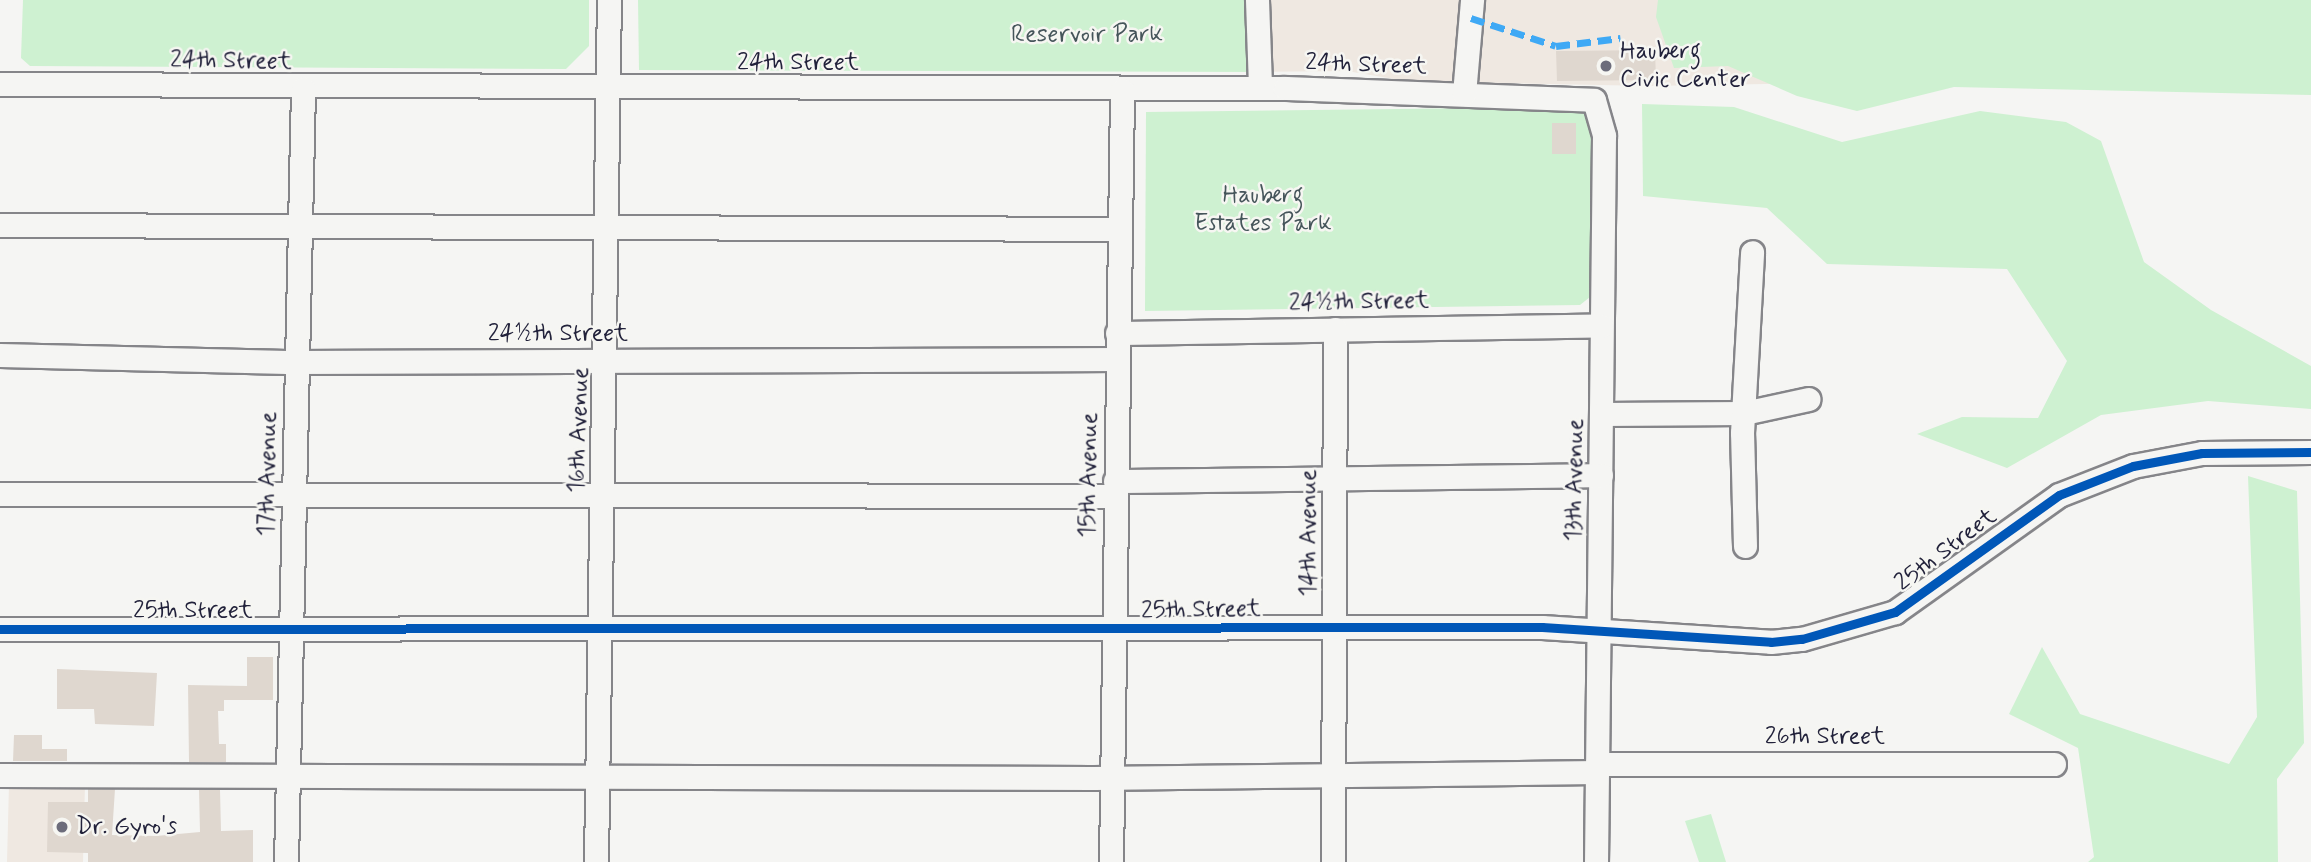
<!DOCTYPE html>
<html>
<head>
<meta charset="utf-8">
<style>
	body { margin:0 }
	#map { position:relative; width:2311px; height:862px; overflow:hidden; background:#f5f5f3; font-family:Mynerve,sans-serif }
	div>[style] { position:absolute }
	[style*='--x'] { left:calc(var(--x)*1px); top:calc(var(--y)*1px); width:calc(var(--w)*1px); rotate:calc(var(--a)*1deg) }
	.built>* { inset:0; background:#efe8e1 }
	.green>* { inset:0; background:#cef1d1 }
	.building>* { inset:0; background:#dfd7cf }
	.roads { filter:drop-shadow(2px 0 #858589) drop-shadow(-2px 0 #858589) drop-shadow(0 2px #858589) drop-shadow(0 -2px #858589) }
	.minor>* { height:23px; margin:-11.5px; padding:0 11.5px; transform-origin:11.5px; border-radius:11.5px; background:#f5f5f3 }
	.quiet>* { height:7px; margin-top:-3.5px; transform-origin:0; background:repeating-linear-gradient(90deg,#3fa9f5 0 14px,transparent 0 21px) }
	.cycleway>* { height:9px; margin:-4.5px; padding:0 4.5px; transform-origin:4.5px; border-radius:4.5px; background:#0057b8 }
	.dots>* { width:19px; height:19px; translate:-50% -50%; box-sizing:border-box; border:4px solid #f6f6f2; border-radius:50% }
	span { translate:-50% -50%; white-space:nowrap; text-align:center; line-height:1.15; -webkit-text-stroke:5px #f6f6f2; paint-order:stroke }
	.park-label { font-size:24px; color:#45555a }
	.poi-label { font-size:24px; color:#22223b }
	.left { translate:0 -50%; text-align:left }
	.street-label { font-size:24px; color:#22223b }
</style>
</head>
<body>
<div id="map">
	<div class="built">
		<i style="clip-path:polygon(1255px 0,2250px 0,2254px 76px,1649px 86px,1406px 81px,1347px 71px,1258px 72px)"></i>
		<i style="clip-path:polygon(9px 784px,85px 784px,83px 862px,7px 862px)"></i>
	</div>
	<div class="green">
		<i style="clip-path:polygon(23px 0,589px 0,589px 46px,566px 69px,30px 66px,21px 58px)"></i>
		<i style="clip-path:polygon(638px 0,1255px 0,1258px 72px,639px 70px)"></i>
		<i style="clip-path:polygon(1658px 0,2311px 0,2311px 95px,1954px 87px,1857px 111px,1797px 96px,1728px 66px,1674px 68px,1656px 17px)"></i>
		<i style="clip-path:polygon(1642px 104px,1734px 107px,1842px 142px,1980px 111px,2066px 122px,2101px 141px,2144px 262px,2211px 310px,2311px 366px,2311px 409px,2208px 401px,2101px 415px,2007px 468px,1917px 434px,1962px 417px,2038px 418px,2067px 361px,2007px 269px,1827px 264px,1767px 208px,1643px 196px)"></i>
		<i style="clip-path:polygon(1574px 107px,1592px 120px,1590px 297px,1580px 305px,1145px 311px,1146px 112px)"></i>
		<i style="clip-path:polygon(2248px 476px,2297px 491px,2304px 743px,2277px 779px,2278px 862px,2088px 862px,2094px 857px,2078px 748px,2009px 714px,2042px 647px,2080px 714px,2229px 764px,2257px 717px)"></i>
		<i style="clip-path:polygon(1711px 814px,1726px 862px,1699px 862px,1685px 821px)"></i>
	</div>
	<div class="building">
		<i style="clip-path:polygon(1655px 50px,1656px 80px,1557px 81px,1556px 51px)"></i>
		<i style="clip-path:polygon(1552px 123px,1576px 123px,1576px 154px,1552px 154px)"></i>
		<i style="clip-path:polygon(247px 657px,273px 657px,273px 700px,224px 700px,224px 711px,218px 711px,219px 744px,226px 744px,226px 762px,189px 762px,188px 685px,247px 686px)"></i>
		<i style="clip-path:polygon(57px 669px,157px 673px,154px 726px,95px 724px,94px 709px,57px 709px)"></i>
		<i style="clip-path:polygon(14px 735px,42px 735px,42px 749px,67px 749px,67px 761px,13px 761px)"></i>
		<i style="clip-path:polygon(88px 789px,115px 789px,112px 835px,156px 836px,200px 832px,199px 790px,220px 790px,221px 831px,253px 830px,253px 862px,88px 862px,88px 853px,47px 852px,48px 802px,88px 802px)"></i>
	</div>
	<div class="roads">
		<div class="minor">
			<i style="--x:1257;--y:0;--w:88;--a:88"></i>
			<i style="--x:0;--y:84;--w:1285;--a:0.18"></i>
			<i style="--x:1285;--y:88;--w:309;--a:2.2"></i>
			<i style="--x:1594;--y:100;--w:37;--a:74"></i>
			<i style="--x:1604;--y:136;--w:726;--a:90.63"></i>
			<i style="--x:1464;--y:94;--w:94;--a:-85.1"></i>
			<i style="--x:0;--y:225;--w:1118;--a:0.2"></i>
			<i style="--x:1117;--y:333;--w:484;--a:-0.9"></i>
			<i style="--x:0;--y:355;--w:297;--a:1.4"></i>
			<i style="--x:297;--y:362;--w:819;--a:-0.21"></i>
			<i style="--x:1602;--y:414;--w:142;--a:-0.4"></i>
			<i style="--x:1744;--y:413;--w:66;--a:-12.2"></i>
			<i style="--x:1115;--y:481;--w:486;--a:-0.7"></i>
			<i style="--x:0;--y:494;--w:1115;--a:0.1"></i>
			<i style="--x:1745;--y:546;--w:113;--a:-91.5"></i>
			<i style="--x:1742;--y:433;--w:181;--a:-86.8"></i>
			<i style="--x:0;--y:629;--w:1542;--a:-0.07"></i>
			<i style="--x:1542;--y:627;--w:229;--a:3.7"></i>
			<i style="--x:1771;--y:642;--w:31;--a:-6"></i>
			<i style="--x:1802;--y:639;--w:97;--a:-16.2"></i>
			<i style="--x:1895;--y:612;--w:201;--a:-35.5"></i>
			<i style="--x:2059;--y:495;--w:79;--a:-21.4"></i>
			<i style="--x:2133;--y:466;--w:70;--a:-10.7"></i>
			<i style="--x:2202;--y:453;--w:109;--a:-0.5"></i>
			<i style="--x:1597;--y:764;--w:457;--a:0"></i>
			<i style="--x:0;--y:775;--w:1094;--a:0.16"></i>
			<i style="--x:1094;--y:778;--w:503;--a:-0.68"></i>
			<i style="--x:286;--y:862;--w:774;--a:-88.74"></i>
			<i style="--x:596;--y:862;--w:862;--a:-89.14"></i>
			<i style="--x:1111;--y:862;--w:772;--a:-89.18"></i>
			<i style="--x:1333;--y:862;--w:533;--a:-89.79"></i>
		</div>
	</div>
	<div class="quiet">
		<i style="--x:1471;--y:18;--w:89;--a:18.2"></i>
		<i style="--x:1556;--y:46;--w:65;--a:-7"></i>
	</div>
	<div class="cycleway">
		<i style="--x:0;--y:629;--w:1542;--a:-0.07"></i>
		<i style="--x:1542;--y:627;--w:229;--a:3.7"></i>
		<i style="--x:1771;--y:642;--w:31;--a:-6"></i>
		<i style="--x:1802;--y:639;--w:97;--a:-16.2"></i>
		<i style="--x:1895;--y:612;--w:201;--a:-35.5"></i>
		<i style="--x:2059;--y:495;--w:79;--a:-21.4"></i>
		<i style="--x:2133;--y:466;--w:70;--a:-10.7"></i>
		<i style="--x:2202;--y:453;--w:109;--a:-0.5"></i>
	</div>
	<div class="dots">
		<i style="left:1606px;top:66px;background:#6c6c7b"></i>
		<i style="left:62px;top:827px;background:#6c6c7b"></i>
	</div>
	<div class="park-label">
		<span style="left:1087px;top:35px">Reservoir Park</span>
		<span style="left:1263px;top:210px">Hauberg<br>Estates Park</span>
	</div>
	<div class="poi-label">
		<span class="left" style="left:1620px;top:66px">Hauberg<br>Civic Center</span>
		<span class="left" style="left:76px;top:827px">Dr. Gyro's</span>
	</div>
	<div class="street-label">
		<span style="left:231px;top:61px;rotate:1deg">24th Street</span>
		<span style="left:798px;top:63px">24th Street</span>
		<span style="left:1366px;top:65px;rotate:2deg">24th Street</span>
		<span style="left:1359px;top:302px;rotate:-1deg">24½th Street</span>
		<span style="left:558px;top:334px">24½th Street</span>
		<span style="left:579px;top:430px;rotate:-88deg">16th Avenue</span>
		<span style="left:268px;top:474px;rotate:-89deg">17th Avenue</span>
		<span style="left:1089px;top:475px;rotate:-89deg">15th Avenue</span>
		<span style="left:1575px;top:480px;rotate:-89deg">13th Avenue</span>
		<span style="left:1309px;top:533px;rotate:-90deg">14th Avenue</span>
		<span style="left:1946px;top:550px;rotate:-37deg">25th Street</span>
		<span style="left:1201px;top:610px;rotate:-1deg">25th Street</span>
		<span style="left:193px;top:611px">25th Street</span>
		<span style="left:1825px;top:737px">26th Street</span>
	</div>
</div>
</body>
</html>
